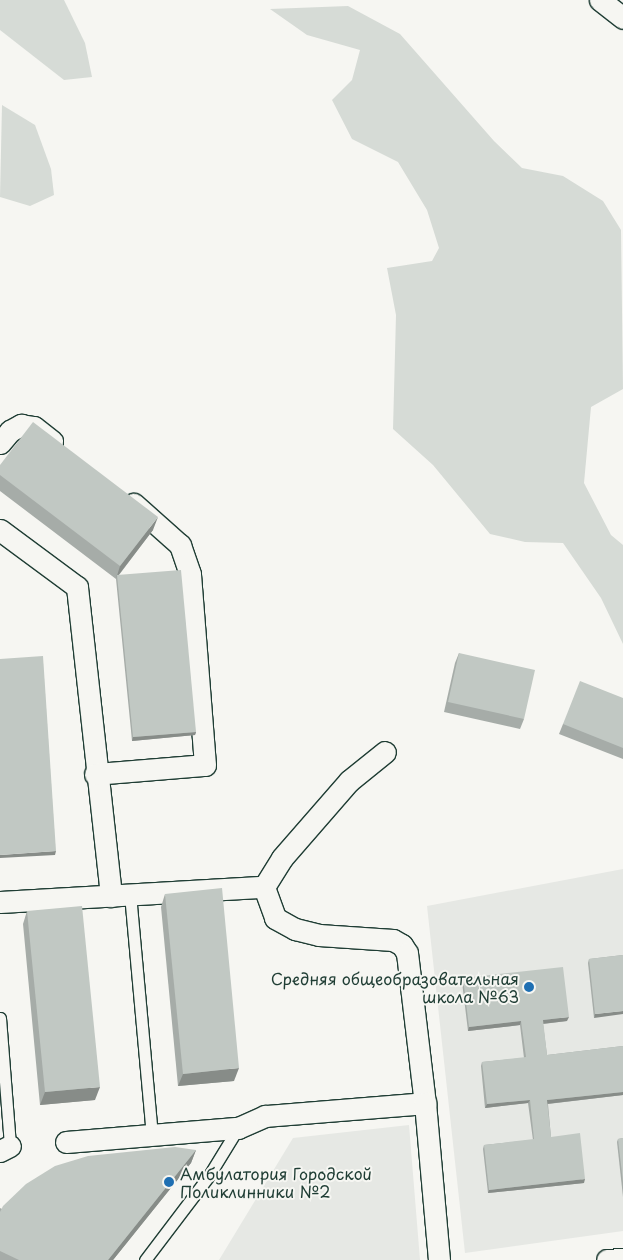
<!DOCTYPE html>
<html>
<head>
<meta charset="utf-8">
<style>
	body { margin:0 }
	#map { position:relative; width:623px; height:1260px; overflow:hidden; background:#f6f6f2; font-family:"Playpen Sans",sans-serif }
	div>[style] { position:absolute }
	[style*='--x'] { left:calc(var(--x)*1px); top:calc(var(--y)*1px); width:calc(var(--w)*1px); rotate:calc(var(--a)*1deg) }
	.built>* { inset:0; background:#e6e8e4 }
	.green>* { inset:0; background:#d6dbd6 }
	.roads { filter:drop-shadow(1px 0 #1f3d34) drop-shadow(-1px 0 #1f3d34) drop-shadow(0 1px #1f3d34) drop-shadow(0 -1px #1f3d34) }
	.lane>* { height:11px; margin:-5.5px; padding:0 5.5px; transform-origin:5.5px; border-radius:5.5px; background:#f6f6f2 }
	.street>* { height:21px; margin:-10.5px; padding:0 10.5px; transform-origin:10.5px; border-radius:10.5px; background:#f6f6f2 }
	.wall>* { inset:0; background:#a6aca8 }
	.shaded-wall>* { inset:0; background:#878c88 }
	.building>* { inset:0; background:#c1c8c3 }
	.dots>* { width:14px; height:14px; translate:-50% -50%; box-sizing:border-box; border:2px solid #f6f6f2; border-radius:50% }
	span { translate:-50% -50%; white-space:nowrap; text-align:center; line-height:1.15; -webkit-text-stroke:4px #f6f6f2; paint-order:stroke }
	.poi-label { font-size:16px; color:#1f3d34 }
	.right { translate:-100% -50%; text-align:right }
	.left { translate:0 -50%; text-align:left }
</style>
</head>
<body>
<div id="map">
	<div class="built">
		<i style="clip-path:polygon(623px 869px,623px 1231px,465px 1253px,427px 906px)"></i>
		<i style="clip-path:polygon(409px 1125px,420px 1260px,219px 1260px,293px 1138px)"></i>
	</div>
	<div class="green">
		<i style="clip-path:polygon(0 0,64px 0,85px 43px,92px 77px,64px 80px,0 30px)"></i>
		<i style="clip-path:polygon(348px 6px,400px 34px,494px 141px,522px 168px,563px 176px,603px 201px,621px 230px,623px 389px,591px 407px,584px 483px,611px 535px,623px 545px,623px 644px,601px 598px,563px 543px,525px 542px,490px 534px,433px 465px,393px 429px,396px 315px,387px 268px,432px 261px,439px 248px,427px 210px,398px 162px,352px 139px,332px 100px,352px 80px,360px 50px,307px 35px,270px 9px)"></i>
		<i style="clip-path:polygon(2px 105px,35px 125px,51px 169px,54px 195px,30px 206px,0 197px)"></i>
	</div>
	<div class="roads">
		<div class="lane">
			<i style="--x:130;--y:894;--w:242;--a:84.8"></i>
			<i style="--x:0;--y:1018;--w:128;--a:85.5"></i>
			<i style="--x:145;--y:1260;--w:104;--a:-52.8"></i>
			<i style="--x:208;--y:1177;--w:57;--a:-58.5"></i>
		</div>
		<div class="street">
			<i style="--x:600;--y:0;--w:29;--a:38"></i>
			<i style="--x:0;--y:443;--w:16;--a:-50"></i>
			<i style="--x:10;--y:431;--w:13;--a:-29"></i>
			<i style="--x:21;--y:425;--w:13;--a:9"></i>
			<i style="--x:34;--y:427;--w:23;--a:38"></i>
			<i style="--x:0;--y:530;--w:96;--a:36.5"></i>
			<i style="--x:77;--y:587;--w:311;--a:83.7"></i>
			<i style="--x:95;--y:774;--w:110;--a:-4.7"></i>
			<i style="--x:205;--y:765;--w:192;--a:-94.5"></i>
			<i style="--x:190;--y:574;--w:31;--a:-109"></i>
			<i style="--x:180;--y:545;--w:62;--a:-138.3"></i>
			<i style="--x:264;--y:887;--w:34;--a:-58"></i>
			<i style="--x:282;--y:858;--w:102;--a:-49"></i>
			<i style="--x:349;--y:781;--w:46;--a:-38.9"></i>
			<i style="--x:0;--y:902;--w:264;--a:-3.3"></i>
			<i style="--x:264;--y:887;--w:33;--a:70"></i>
			<i style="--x:275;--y:918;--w:23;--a:29"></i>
			<i style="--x:295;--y:929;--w:25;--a:14"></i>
			<i style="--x:319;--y:935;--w:74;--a:3.9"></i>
			<i style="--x:393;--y:940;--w:10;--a:29"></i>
			<i style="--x:402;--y:945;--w:9;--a:58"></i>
			<i style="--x:407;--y:953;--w:151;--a:83.2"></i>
			<i style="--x:66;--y:1142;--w:173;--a:-4.7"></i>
			<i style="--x:238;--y:1128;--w:30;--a:-24"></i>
			<i style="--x:265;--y:1116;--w:161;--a:-4.6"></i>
			<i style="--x:425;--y:1103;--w:158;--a:84.9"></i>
			<i style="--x:0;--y:1151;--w:11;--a:-27"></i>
			<i style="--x:607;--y:1260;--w:16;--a:-4"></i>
		</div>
	</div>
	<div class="wall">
		<i style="clip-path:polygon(0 465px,153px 530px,119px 575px,196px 732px,195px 735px,132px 741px,116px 579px,0 491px)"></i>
		<i style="clip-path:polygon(459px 653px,524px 719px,520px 729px,444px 712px,455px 663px)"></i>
		<i style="clip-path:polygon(623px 698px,623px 759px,559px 734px,563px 724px)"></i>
		<i style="clip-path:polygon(165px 894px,234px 1081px,178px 1086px,161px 907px)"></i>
		<i style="clip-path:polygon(27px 911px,95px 1100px,40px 1105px,23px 924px)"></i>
		<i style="clip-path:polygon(623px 955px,594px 1018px,588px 963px,589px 959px)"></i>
		<i style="clip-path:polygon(463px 978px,567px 1021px,543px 1024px,547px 1055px,623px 1046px,623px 1095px,548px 1104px,551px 1137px,584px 1183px,488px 1193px,483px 1149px,484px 1145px,533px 1140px,528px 1103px,485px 1108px,481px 1066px,482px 1062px,524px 1058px,520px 1025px,468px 1031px,462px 982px)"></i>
		<i style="clip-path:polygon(623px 1138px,623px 1197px,617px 1142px,618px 1139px)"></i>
		<i style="clip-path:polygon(196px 1150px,191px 1163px,113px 1260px,0 1260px,0 1208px,2px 1209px)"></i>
	</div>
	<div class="shaded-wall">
		<i style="clip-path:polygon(158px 517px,153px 530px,117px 577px,117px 575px,116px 579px,120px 566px)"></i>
		<i style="clip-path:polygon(196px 732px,195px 735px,132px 741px,133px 737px)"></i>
		<i style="clip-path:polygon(56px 851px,55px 855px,0 858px,0 855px)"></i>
		<i style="clip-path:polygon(623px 1011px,623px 1014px,594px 1018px,595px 1014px)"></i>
		<i style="clip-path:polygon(569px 1017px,567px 1021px,541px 1024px,543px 1020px)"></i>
		<i style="clip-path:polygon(521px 1021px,520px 1025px,468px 1031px,469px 1027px)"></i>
		<i style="clip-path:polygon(239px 1068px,234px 1081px,178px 1086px,183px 1074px)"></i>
		<i style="clip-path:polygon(100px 1087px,95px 1100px,40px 1105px,45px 1092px)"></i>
		<i style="clip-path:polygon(623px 1092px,623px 1095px,546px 1104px,547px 1100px)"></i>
		<i style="clip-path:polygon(530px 1100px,528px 1103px,485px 1108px,487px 1104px)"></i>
		<i style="clip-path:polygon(196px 1150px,191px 1163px,113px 1260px,108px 1260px)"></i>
		<i style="clip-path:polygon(585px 1179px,584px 1183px,488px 1193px,489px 1190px)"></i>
	</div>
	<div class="building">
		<i style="clip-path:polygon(33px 422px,158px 517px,120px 566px,0 475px,0 465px)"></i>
		<i style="clip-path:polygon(181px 570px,196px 732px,133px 737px,117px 575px)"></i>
		<i style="clip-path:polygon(459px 653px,535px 670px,524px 719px,448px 702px)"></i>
		<i style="clip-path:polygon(43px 656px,56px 851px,0 855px,0 659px)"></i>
		<i style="clip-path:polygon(580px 681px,623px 698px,623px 748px,563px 724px)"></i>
		<i style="clip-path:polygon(222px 888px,239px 1068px,183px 1074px,165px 894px)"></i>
		<i style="clip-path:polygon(82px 906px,100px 1087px,45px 1092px,27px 911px)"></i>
		<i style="clip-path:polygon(623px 955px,623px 1011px,595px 1014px,589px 959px)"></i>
		<i style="clip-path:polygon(563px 967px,569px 1017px,543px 1020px,547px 1055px,623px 1046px,623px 1092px,547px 1100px,551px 1137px,580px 1133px,585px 1179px,489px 1190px,484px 1145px,534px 1139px,530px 1100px,487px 1104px,482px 1062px,526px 1057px,521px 1021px,469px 1027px,463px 978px)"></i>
		<i style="clip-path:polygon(623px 1138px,623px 1182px,618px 1139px)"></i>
		<i style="clip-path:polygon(175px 1147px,196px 1150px,108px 1260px,19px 1260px,0 1251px,0 1212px,3px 1206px,26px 1184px,55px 1166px,88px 1156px)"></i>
	</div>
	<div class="dots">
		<i style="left:529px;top:987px;background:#1f6fb2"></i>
		<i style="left:169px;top:1182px;background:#1f6fb2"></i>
	</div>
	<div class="poi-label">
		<span class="right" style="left:519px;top:987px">Средняя общеобразовательная<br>школа №63</span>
		<span class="left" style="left:180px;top:1182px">Амбулатория Городской<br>Поликлинники №2</span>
	</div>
</div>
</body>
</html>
